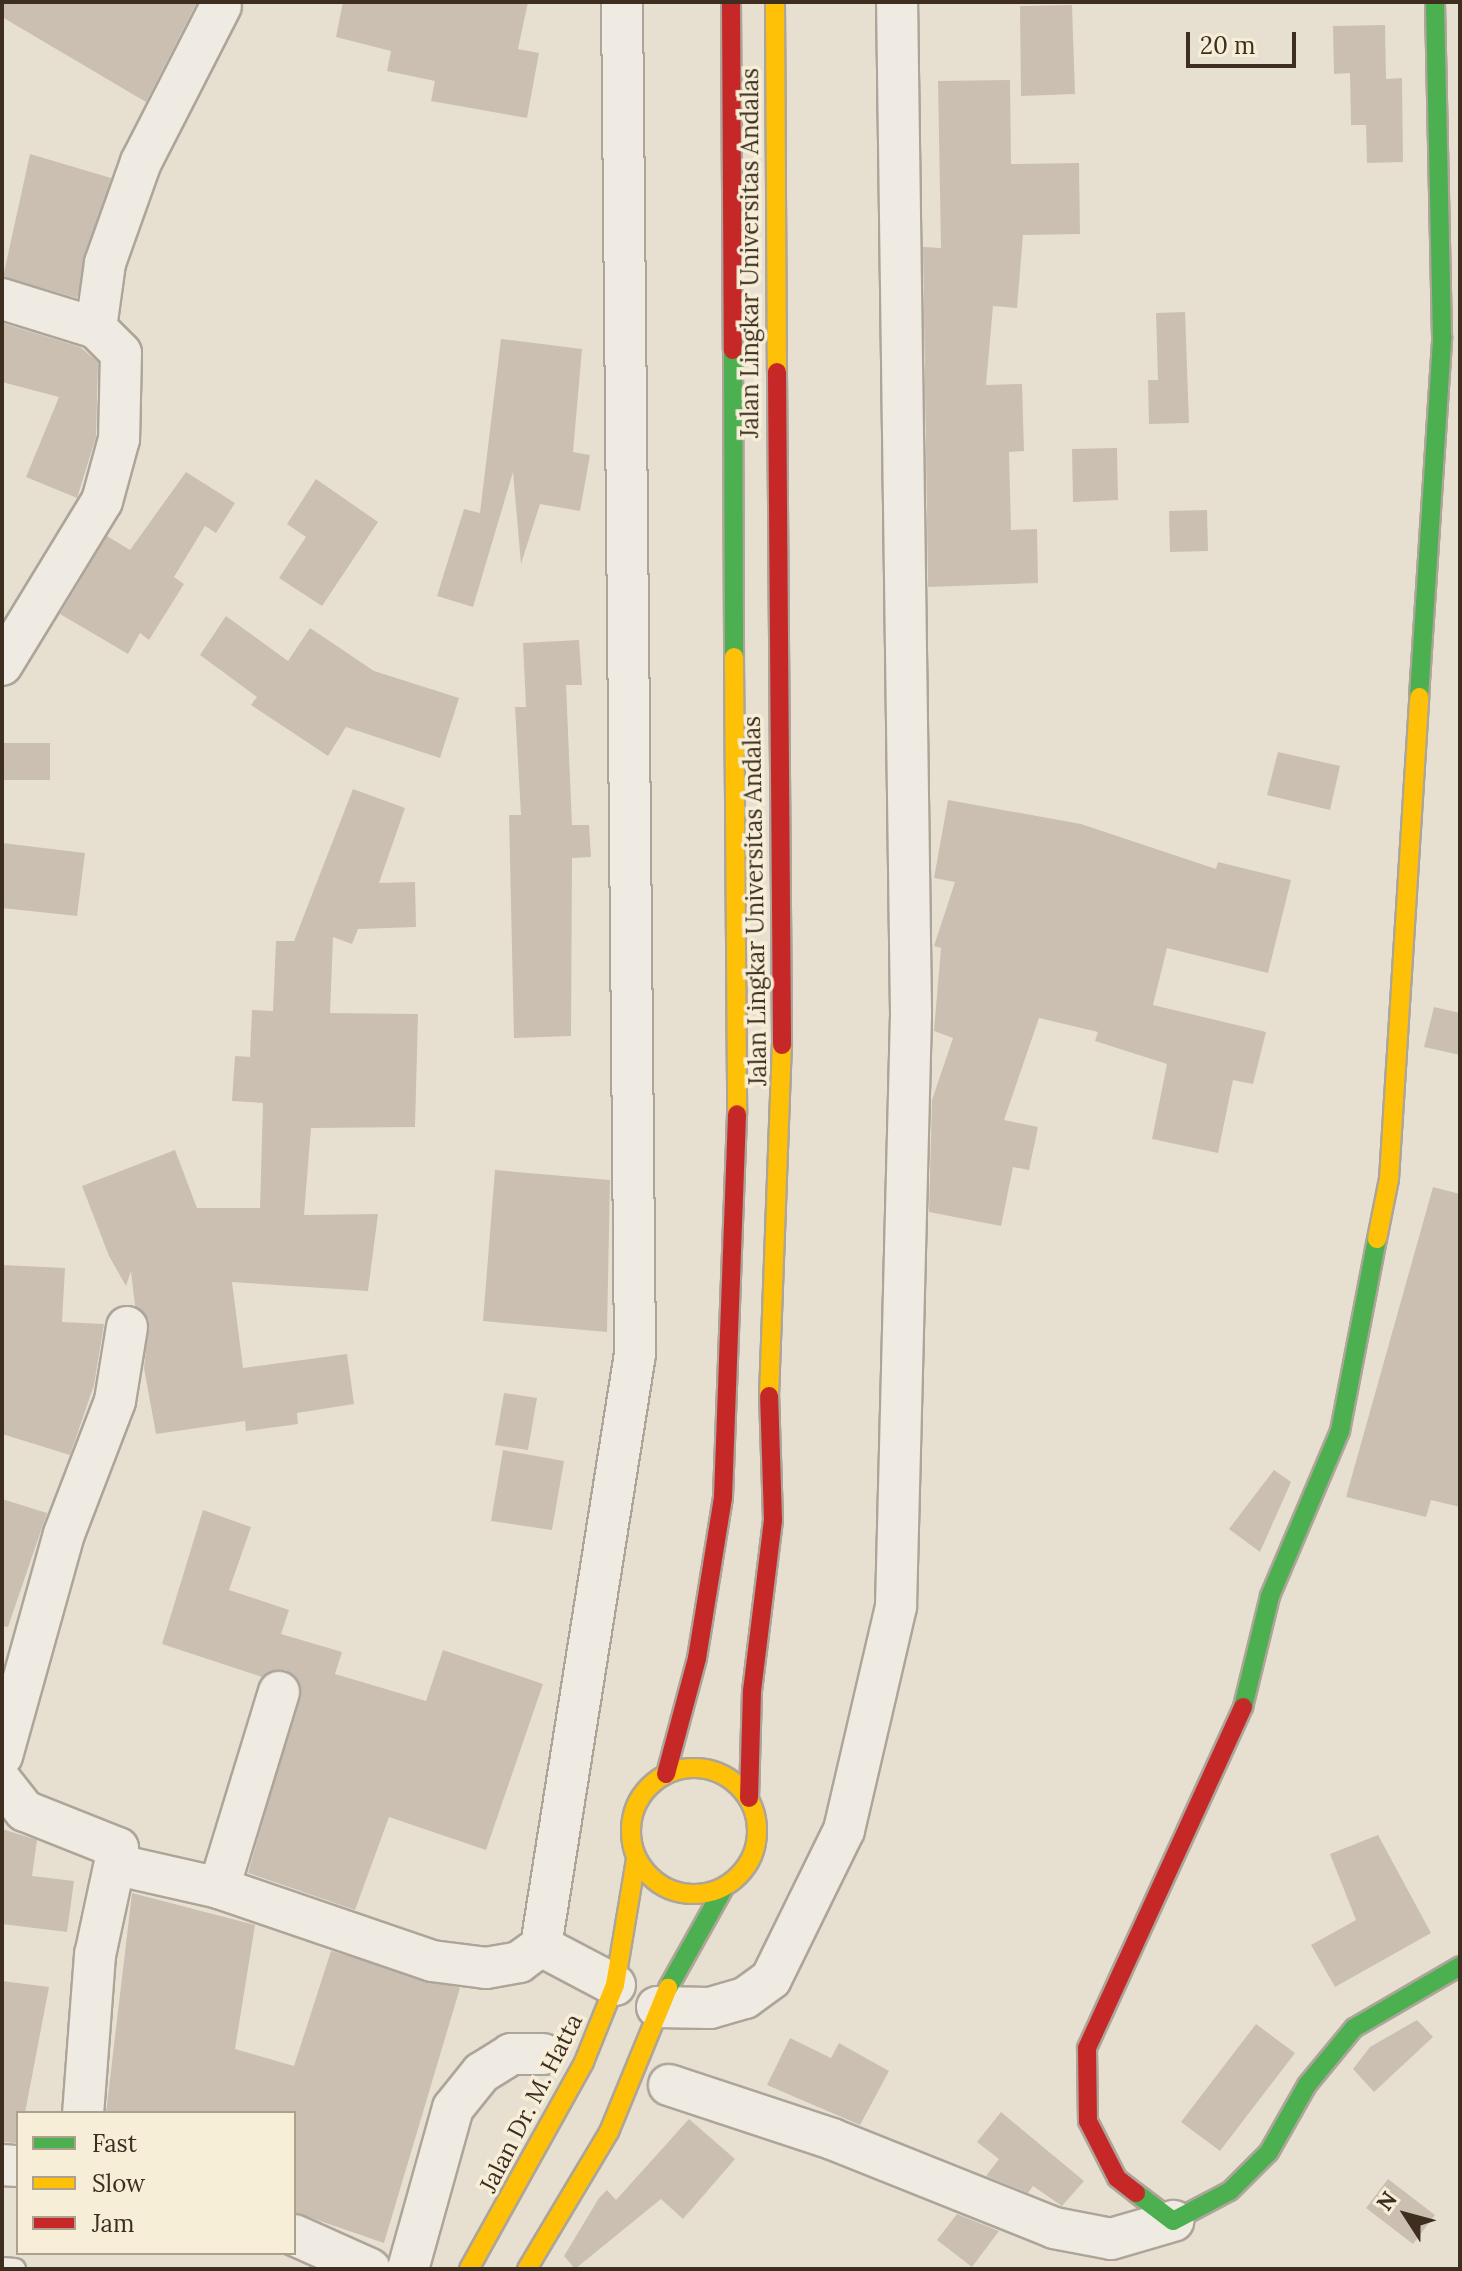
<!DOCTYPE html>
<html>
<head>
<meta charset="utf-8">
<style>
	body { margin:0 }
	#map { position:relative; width:1462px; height:2271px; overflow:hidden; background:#e7e0d1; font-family:Lora,serif }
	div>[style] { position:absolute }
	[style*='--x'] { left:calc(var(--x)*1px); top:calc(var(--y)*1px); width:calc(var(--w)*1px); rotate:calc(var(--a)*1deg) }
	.building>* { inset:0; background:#cbbfb2 }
	.roads { filter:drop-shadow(2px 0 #ada599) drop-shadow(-2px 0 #ada599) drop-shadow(0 2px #ada599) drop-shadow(0 -2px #ada599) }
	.lane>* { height:20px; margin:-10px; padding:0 10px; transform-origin:10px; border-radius:10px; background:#efebe3 }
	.street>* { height:40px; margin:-20px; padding:0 20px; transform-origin:20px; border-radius:20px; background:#efebe3 }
	.fast>* { height:18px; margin:-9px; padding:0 9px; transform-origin:9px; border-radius:9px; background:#4caf50 }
	.slow>* { height:18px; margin:-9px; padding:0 9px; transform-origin:9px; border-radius:9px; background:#ffc107 }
	.slow>.ring { margin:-9px; padding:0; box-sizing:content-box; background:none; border:18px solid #ffc107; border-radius:50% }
	.jam>* { height:18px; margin:-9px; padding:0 9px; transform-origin:9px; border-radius:9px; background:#c62828 }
	span { translate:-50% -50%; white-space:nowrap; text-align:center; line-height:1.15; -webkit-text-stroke:7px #f7eed8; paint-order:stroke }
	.street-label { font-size:24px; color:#3d2e20 }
	.frame { position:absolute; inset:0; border:4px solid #3d2e20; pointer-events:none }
	.legend { position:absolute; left:16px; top:2111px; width:280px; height:144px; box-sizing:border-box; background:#f7eed8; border:2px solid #ada18e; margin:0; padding:10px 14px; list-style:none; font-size:24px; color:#3d2e20 }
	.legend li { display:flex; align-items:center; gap:16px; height:40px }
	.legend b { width:40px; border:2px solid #ada18e }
	.north { position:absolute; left:1366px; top:2175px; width:80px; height:80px; -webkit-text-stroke:6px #f7eed8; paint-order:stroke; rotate:306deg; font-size:22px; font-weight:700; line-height:32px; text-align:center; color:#3d2e20 }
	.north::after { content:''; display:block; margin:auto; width:28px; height:36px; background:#3d2e20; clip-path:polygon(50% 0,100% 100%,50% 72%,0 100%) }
	.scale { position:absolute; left:1186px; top:32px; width:110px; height:36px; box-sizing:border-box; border:4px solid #3d2e20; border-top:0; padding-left:10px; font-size:24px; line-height:28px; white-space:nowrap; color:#3d2e20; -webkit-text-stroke:6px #f7eed8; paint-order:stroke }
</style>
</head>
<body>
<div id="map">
	<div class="building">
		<i style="clip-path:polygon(2px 2px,197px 2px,146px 102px,2px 17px)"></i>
		<i style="clip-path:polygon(343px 2px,528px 2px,518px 49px,539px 53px,527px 118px,431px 101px,435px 81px,387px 71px,391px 51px,336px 37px)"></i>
		<i style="clip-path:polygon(1072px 5px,1075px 94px,1021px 96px,1020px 6px)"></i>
		<i style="clip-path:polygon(1385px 25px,1386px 79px,1402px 78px,1403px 162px,1367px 163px,1366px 125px,1351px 125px,1350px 73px,1334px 74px,1333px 26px)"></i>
		<i style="clip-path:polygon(1010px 80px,1011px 164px,1079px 163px,1080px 234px,1023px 235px,1017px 308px,993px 306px,986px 385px,1022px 384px,1024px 451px,1009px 452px,1011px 530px,1037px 529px,1038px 583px,928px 587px,923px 247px,941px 248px,938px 81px)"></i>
		<i style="clip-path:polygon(30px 154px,111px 178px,77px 298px,3px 277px)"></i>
		<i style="clip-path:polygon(1185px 312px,1189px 423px,1149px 424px,1148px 380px,1158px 380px,1156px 313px)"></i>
		<i style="clip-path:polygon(2px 323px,80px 347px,98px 362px,96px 437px,77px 498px,26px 477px,59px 397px,2px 382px)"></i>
		<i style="clip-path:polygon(501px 339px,582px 349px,573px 452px,590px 455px,580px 511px,540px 504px,521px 564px,513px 472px,473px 607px,437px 596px,464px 509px,480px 513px)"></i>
		<i style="clip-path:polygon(1117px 448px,1118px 500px,1073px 502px,1072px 449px)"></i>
		<i style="clip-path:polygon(186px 472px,235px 503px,216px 533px,205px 526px,174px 577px,184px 584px,149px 640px,140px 633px,128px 654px,60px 614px,107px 536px,130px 550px)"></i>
		<i style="clip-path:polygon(316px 479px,378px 522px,322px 606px,279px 578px,306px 537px,287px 524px)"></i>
		<i style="clip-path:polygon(1207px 510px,1208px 551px,1170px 552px,1169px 511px)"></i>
		<i style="clip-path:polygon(226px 616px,288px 661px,310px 628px,374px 671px,459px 698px,440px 758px,346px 727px,328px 756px,251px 705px,257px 697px,200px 655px)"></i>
		<i style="clip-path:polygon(579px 640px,582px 685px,566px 685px,572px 825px,589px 825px,591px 857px,572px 858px,571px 1036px,514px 1038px,509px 815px,521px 815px,515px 707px,526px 707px,523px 643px)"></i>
		<i style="clip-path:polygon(2px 743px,50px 743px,50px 780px,2px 780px)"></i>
		<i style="clip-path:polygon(1278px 752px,1340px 766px,1330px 810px,1267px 795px)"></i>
		<i style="clip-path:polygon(353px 789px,405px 808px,379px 883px,415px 882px,416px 927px,358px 929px,352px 944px,333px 937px,330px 1013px,418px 1014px,415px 1127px,311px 1128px,304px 1215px,378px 1214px,368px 1291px,232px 1282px,243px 1368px,347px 1354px,354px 1404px,297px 1413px,298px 1424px,246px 1431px,245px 1421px,156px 1434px,144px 1368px,149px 1320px,135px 1306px,131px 1271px,126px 1286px,109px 1256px,82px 1186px,175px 1150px,197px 1208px,260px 1208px,263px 1103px,232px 1101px,235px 1056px,250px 1057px,252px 1010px,273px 1011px,276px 941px,294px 941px)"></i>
		<i style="clip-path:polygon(948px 800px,1081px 824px,1216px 869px,1218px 862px,1291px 880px,1268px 973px,1167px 948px,1153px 1005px,1266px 1032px,1253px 1084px,1233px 1080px,1218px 1153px,1152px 1139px,1167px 1064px,1095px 1041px,1098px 1032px,1039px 1018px,1004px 1120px,1038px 1127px,1029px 1170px,1013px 1167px,1001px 1226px,929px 1212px,932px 1100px,953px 1038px,934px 1031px,941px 948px,934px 946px,955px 882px,934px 878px)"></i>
		<i style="clip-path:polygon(2px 843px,85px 853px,77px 916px,2px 908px)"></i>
		<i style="clip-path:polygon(1434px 1007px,1460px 1013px,1460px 1055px,1424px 1047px)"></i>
		<i style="clip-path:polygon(495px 1170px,610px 1180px,607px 1332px,483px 1321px)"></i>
		<i style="clip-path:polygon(1433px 1187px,1460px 1194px,1460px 1507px,1431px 1500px,1426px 1517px,1346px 1497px)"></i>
		<i style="clip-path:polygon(2px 1265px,65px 1268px,62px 1322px,104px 1324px,94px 1385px,70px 1455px,2px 1434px)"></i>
		<i style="clip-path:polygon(504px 1393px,537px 1398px,528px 1450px,495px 1445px)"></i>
		<i style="clip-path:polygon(503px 1450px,564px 1461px,552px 1530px,491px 1521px)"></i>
		<i style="clip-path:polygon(1274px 1470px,1291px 1482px,1260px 1552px,1229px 1529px)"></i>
		<i style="clip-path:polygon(2px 1499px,47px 1513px,8px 1627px,2px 1626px)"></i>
		<i style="clip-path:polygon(203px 1510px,251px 1527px,229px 1590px,289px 1610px,281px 1634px,342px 1652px,335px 1674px,426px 1701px,443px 1650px,543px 1684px,486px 1850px,389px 1817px,355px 1910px,248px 1873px,301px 1688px,286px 1670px,262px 1677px,162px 1644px)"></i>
		<i style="clip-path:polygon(2px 1829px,37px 1840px,32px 1876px,74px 1881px,67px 1932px,2px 1924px)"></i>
		<i style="clip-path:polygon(1378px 1835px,1431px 1933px,1335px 1987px,1311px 1945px,1356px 1920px,1330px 1854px)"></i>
		<i style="clip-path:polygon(132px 1893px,255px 1925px,235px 2049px,294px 2066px,331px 1951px,460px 1988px,384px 2243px,294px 2212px,294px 2113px,106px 2113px)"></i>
		<i style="clip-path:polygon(2px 1981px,49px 1987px,25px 2113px,18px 2113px,18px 2143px,2px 2142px)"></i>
		<i style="clip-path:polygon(1417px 2020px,1433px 2037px,1374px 2092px,1353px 2069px,1370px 2047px)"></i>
		<i style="clip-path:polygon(1256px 2024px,1295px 2053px,1220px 2151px,1181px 2122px)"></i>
		<i style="clip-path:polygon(790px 2038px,831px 2058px,839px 2043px,889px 2071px,860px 2125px,767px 2085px)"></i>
		<i style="clip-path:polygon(1001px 2112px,1084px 2181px,1062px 2206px,1033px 2186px,1028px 2193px,986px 2176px,999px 2159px,977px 2142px)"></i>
		<i style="clip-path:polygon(689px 2119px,735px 2159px,683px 2219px,661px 2199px,575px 2269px,564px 2256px,599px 2198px,607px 2190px,616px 2200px)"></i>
		<i style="clip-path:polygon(1388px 2179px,1435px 2215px,1413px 2244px,1366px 2208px)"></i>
		<i style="clip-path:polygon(957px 2214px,999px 2231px,972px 2267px,937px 2240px)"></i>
	</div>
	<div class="roads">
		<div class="lane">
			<i style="--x:2;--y:2268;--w:13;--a:4"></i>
		</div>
		<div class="street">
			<i style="--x:2;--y:299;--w:98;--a:17.1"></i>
			<i style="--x:96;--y:328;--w:35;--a:45"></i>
			<i style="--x:121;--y:353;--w:86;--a:91.3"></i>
			<i style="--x:119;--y:439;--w:64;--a:105.3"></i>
			<i style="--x:102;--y:501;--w:192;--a:121.4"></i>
			<i style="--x:96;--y:328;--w:66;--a:-82.1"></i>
			<i style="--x:105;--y:263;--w:107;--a:-70.4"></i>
			<i style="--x:141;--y:162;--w:175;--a:-62.9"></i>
			<i style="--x:2;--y:1756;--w:230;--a:-74.4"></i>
			<i style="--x:64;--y:1534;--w:142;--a:-69"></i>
			<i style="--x:115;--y:1401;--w:75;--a:-80.8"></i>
			<i style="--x:2;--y:1782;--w:37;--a:52"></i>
			<i style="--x:25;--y:1811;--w:100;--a:21.7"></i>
			<i style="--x:118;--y:1848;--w:109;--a:102.1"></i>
			<i style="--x:95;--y:1955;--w:158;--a:94.3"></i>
			<i style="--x:118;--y:1865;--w:104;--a:12.8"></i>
			<i style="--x:219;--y:1888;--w:225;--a:18.9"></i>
			<i style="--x:432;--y:1961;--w:54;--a:7.4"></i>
			<i style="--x:486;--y:1968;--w:34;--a:-10"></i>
			<i style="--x:519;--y:1962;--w:27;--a:-36"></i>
			<i style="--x:219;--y:1888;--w:205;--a:-73"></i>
			<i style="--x:615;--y:1985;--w:84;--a:-152.2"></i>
			<i style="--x:541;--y:1946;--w:599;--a:-80.98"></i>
			<i style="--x:635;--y:1354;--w:1352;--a:-90.55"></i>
			<i style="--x:657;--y:2007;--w:53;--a:1.1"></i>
			<i style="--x:710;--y:2008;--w:36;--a:-16"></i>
			<i style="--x:745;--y:1998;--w:32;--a:-36"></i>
			<i style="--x:771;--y:1979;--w:166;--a:-63.9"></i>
			<i style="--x:844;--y:1830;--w:229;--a:-76.9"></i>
			<i style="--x:896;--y:1607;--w:594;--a:-88.55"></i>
			<i style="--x:911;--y:1013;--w:1011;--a:-90.79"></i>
			<i style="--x:669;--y:2085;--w:172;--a:18.3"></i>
			<i style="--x:832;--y:2139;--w:239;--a:21.8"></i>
			<i style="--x:1054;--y:2228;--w:58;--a:10.9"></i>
			<i style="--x:1111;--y:2239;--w:65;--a:-16.2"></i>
			<i style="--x:2;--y:2165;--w:16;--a:4"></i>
			<i style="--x:294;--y:2235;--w:83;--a:24.1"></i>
			<i style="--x:408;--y:2269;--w:167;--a:-74.4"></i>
			<i style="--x:453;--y:2108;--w:45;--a:-51.3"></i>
			<i style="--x:481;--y:2073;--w:36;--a:-32"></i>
			<i style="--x:511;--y:2054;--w:32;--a:0"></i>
		</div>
		<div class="fast">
			<i style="--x:733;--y:350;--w:307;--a:89.8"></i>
			<i style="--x:1419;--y:697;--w:361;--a:-86.3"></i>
			<i style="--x:1442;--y:337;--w:335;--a:-91.2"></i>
			<i style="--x:1243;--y:1707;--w:114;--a:-76.3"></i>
			<i style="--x:1270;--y:1596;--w:179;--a:-67"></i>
			<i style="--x:1340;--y:1431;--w:196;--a:-79.1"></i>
			<i style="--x:668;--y:1988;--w:115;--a:-60.8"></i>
			<i style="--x:1136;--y:2193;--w:46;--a:37.1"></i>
			<i style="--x:1173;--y:2221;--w:64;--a:-27.8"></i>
			<i style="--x:1230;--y:2191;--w:55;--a:-45"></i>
			<i style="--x:1269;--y:2152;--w:77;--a:-60.4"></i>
			<i style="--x:1307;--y:2085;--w:74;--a:-50.5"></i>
			<i style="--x:1354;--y:2028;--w:123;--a:-30.3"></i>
		</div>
		<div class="slow">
			<i style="--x:775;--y:2;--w:370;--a:89.7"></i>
			<i style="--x:734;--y:657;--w:457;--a:89.6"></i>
			<i style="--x:1377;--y:1239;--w:61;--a:-78.7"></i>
			<i style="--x:1389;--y:1179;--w:483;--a:-86.4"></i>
			<i style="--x:769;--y:1396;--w:351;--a:-87.9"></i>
			<i class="ring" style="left:631px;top:1768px;width:108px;height:108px"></i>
			<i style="--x:469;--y:2269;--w:237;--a:-60.9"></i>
			<i style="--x:584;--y:2062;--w:83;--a:-68.1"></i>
			<i style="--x:615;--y:1985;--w:128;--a:-80.5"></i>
			<i style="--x:527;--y:2269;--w:160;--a:-59.1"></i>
			<i style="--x:609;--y:2132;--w:156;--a:-67.7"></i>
		</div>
		<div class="jam">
			<i style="--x:731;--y:2;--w:348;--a:89.7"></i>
			<i style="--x:777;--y:372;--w:673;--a:89.57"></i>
			<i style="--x:666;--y:1774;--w:120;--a:-75"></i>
			<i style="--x:697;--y:1658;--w:163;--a:-80.8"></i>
			<i style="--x:723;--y:1497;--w:383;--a:-87.9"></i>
			<i style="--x:749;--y:1798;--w:107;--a:-88.4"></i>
			<i style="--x:752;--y:1691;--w:172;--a:-83"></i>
			<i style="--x:773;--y:1520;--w:124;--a:-91.8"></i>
			<i style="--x:1136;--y:2193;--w:24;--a:-142"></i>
			<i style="--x:1117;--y:2178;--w:64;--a:-117"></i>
			<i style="--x:1088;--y:2121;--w:73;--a:-90.8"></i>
			<i style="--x:1087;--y:2048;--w:375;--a:-65.4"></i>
		</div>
	</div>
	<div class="street-label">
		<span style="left:750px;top:253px;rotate:-90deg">Jalan Lingkar Universitas Andalas</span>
		<span style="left:755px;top:901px;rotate:-91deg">Jalan Lingkar Universitas Andalas</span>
		<span style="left:531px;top:2103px;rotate:-63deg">Jalan Dr. M. Hatta</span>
	</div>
	<div class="frame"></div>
	<ul class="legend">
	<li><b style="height:10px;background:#4caf50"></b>Fast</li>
	<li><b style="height:10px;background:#ffc107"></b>Slow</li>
	<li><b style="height:10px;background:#c62828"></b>Jam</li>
	</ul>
	<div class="north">N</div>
	<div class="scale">20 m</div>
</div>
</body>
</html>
